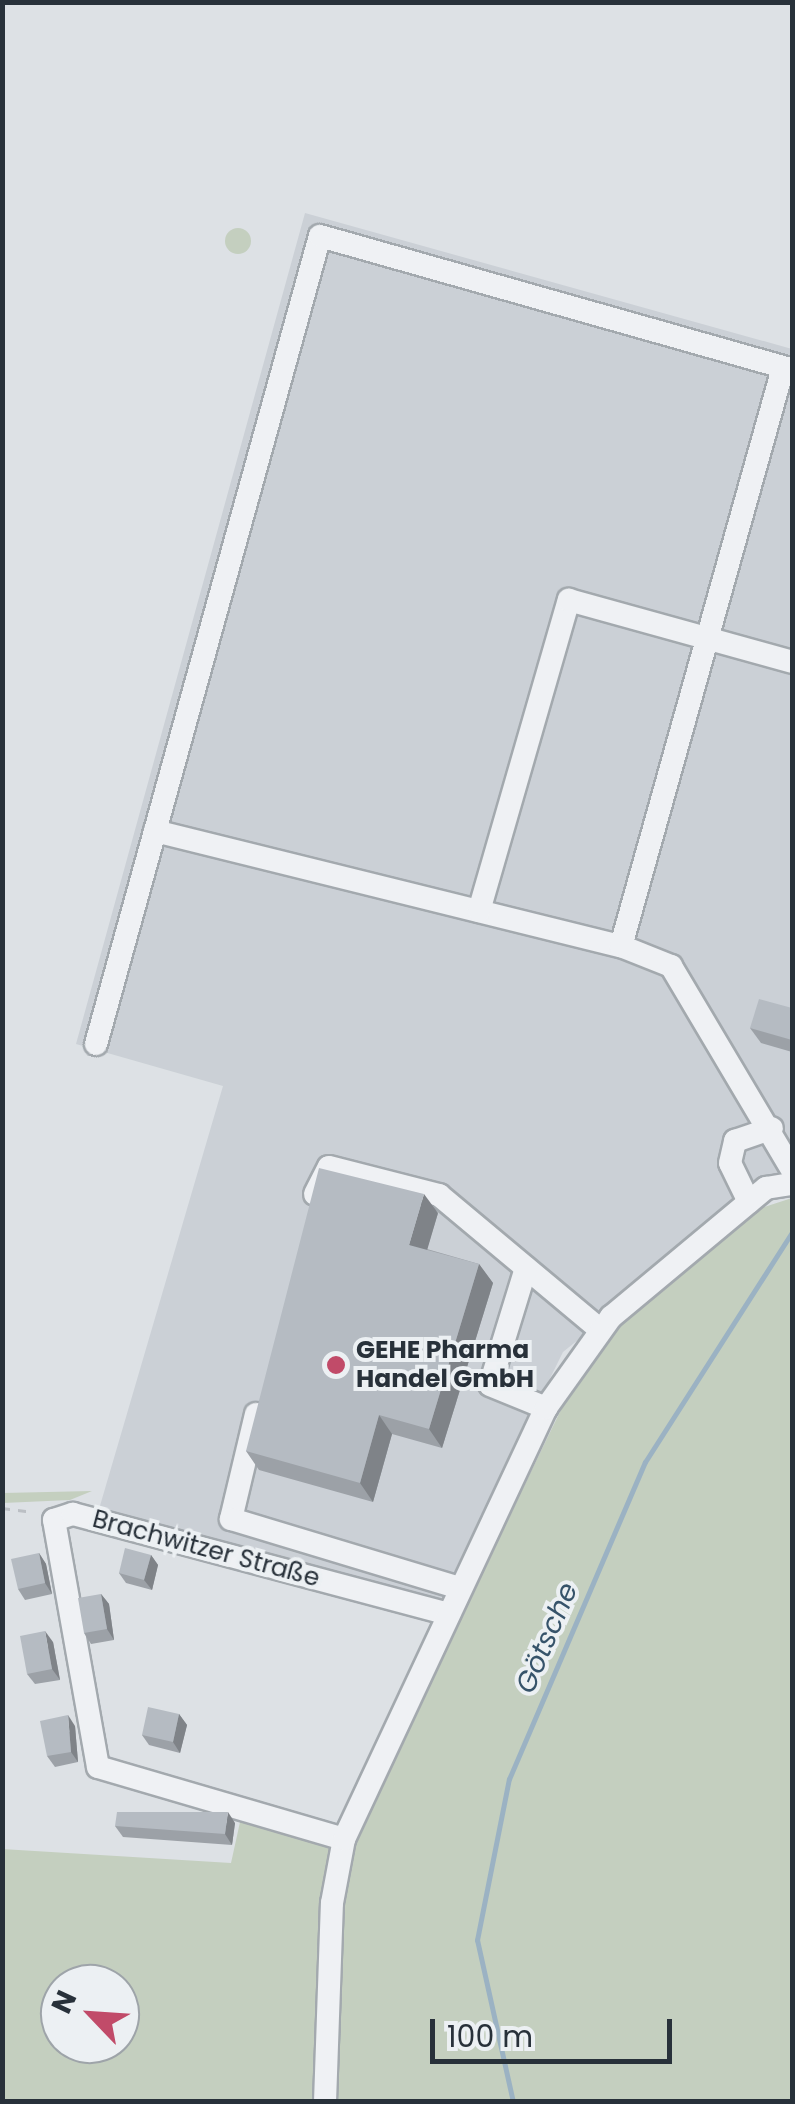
<!DOCTYPE html>
<html>
<head>
<meta charset="utf-8">
<style>
	body { margin:0 }
	#map { position:relative; width:795px; height:2104px; overflow:hidden; background:#dde1e5; font-family:Poppins,sans-serif }
	div>[style] { position:absolute }
	[style*='--x'] { left:calc(var(--x)*1px); top:calc(var(--y)*1px); width:calc(var(--w)*1px); rotate:calc(var(--a)*1deg) }
	.built>* { inset:0; background:#cbd0d6 }
	.green>* { inset:0; background:#c4cfbf }
	.round { border-radius:50% }
	.stream>* { height:5px; margin:-2.5px; padding:0 2.5px; transform-origin:2.5px; border-radius:2.5px; background:#9bb2c3 }
	.path>* { height:2.5px; margin-top:-1.25px; transform-origin:0; background:repeating-linear-gradient(90deg,#bbbfc4 0 8px,transparent 0 16px) }
	.roads { filter:drop-shadow(2px 0 #a3a9ae) drop-shadow(-2px 0 #a3a9ae) drop-shadow(0 2px #a3a9ae) drop-shadow(0 -2px #a3a9ae) }
	.minor>* { height:22px; margin:-11px; padding:0 11px; transform-origin:11px; border-radius:11px; background:#eff1f4 }
	.wall>* { inset:0; background:#9ca1a7 }
	.shaded-wall>* { inset:0; background:#7f8388 }
	.building>* { inset:0; background:#b5bbc2 }
	.dots>* { width:28px; height:28px; translate:-50% -50%; box-sizing:border-box; border:5px solid #ecf0f3; border-radius:50% }
	span { translate:-50% -50%; white-space:nowrap; text-align:center; line-height:1.15; -webkit-text-stroke:8px #ecf0f3; paint-order:stroke }
	.poi-label { font-size:25px; color:#28313a; font-weight:700 }
	.left { translate:0 -50%; text-align:left }
	.street-label { font-size:25px; color:#28313a }
	.water-label { font-size:28px; color:#36536a; font-style:italic }
	.frame { position:absolute; inset:0; border:5px solid #28313a; pointer-events:none }
	.north { position:absolute; left:40px; top:1964px; width:100px; height:100px; box-sizing:border-box; background:#ecf0f3; border:2px solid #9ea4a9; border-radius:50%; rotate:295deg; font-size:28px; font-weight:700; line-height:40px; text-align:center; color:#28313a }
	.north::after { content:''; display:block; margin:auto; width:35px; height:45px; background:#c14b69; clip-path:polygon(50% 0,100% 100%,50% 72%,0 100%) }
	.scale { position:absolute; left:430px; top:2019px; width:242px; height:45px; box-sizing:border-box; border:5px solid #28313a; border-top:0; padding-left:12px; font-size:30px; line-height:35px; white-space:nowrap; color:#28313a; -webkit-text-stroke:8px #ecf0f3; paint-order:stroke }
</style>
</head>
<body>
<div id="map">
	<div class="built">
		<i style="clip-path:polygon(305px 213px,792px 349px,792px 1184px,766px 1188px,563px 1352px,437px 1607px,97px 1516px,223px 1086px,76px 1044px)"></i>
	</div>
	<div class="green">
		<i class="round" style="left:225px;top:228px;width:26px;height:26px"></i>
		<i style="clip-path:polygon(evenodd,792px 1198px,792px 2101px,3px 2101px,2px 1849px,231px 1863px,242px 1813px,349px 1847px,573px 1385px,622px 1324px,761px 1208px,792px 1198px,60px 1984px,120px 1984px,120px 2044px,60px 2044px,60px 1984px)"></i>
		<i style="clip-path:polygon(92px 1491px,70px 1500px,3px 1503px,3px 1493px)"></i>
	</div>
	<div class="stream">
		<i style="--x:513;--y:2102;--w:166;--a:-102.5"></i>
		<i style="--x:477;--y:1940;--w:164;--a:-78.8"></i>
		<i style="--x:509;--y:1779;--w:345;--a:-66.8"></i>
		<i style="--x:645;--y:1462;--w:273;--a:-57.4"></i>
	</div>
	<div class="path">
		<i style="--x:2;--y:1508;--w:32;--a:7"></i>
	</div>
	<div class="roads">
		<div class="minor">
			<i style="--x:155;--y:831;--w:480;--a:13.9"></i>
			<i style="--x:621;--y:946;--w:54;--a:21.8"></i>
			<i style="--x:671;--y:966;--w:237;--a:59.3"></i>
			<i style="--x:479;--y:911;--w:324;--a:-73.9"></i>
			<i style="--x:569;--y:600;--w:231;--a:15.5"></i>
			<i style="--x:621;--y:946;--w:600;--a:-74.34"></i>
			<i style="--x:96;--y:1044;--w:838;--a:-74.51"></i>
			<i style="--x:320;--y:236;--w:491;--a:15.8"></i>
			<i style="--x:315;--y:1194;--w:30;--a:-63"></i>
			<i style="--x:329;--y:1167;--w:114;--a:14.3"></i>
			<i style="--x:439;--y:1195;--w:209;--a:39.9"></i>
			<i style="--x:749;--y:1202;--w:43;--a:-116"></i>
			<i style="--x:730;--y:1163;--w:23;--a:-77"></i>
			<i style="--x:735;--y:1141;--w:39;--a:-19"></i>
			<i style="--x:526;--y:1268;--w:122;--a:107.1"></i>
			<i style="--x:490;--y:1385;--w:61;--a:22.3"></i>
			<i style="--x:256;--y:1414;--w:108;--a:103.4"></i>
			<i style="--x:231;--y:1519;--w:239;--a:16.8"></i>
			<i style="--x:344;--y:1839;--w:256;--a:-163.7"></i>
			<i style="--x:98;--y:1767;--w:251;--a:-100.1"></i>
			<i style="--x:54;--y:1520;--w:20;--a:-18"></i>
			<i style="--x:73;--y:1514;--w:388;--a:14.9"></i>
			<i style="--x:325;--y:2102;--w:199;--a:-88"></i>
			<i style="--x:332;--y:1903;--w:65;--a:-79.4"></i>
			<i style="--x:344;--y:1839;--w:476;--a:-64.9"></i>
			<i style="--x:546;--y:1408;--w:112;--a:-54.5"></i>
			<i style="--x:611;--y:1317;--w:202;--a:-39.8"></i>
			<i style="--x:766;--y:1188;--w:26;--a:-9"></i>
		</div>
	</div>
	<div class="wall">
		<i style="clip-path:polygon(792px 1008px,792px 1052px,761px 1043px,750px 1028px)"></i>
		<i style="clip-path:polygon(438px 1213px,427px 1249px,479px 1264px,493px 1283px,442px 1448px,392px 1434px,373px 1502px,259px 1470px,246px 1451px)"></i>
		<i style="clip-path:polygon(39px 1553px,46px 1564px,52px 1594px,25px 1600px,18px 1589px)"></i>
		<i style="clip-path:polygon(151px 1555px,158px 1565px,152px 1590px,126px 1583px,119px 1573px)"></i>
		<i style="clip-path:polygon(101px 1594px,109px 1604px,114px 1640px,91px 1644px,84px 1633px)"></i>
		<i style="clip-path:polygon(53px 1642px,60px 1680px,35px 1684px,27px 1674px)"></i>
		<i style="clip-path:polygon(179px 1714px,187px 1725px,180px 1753px,149px 1745px,142px 1735px)"></i>
		<i style="clip-path:polygon(75px 1726px,78px 1762px,55px 1767px,47px 1756px)"></i>
		<i style="clip-path:polygon(235px 1823px,232px 1845px,123px 1837px,115px 1826px)"></i>
	</div>
	<div class="shaded-wall">
		<i style="clip-path:polygon(424px 1194px,438px 1213px,423px 1264px,409px 1245px)"></i>
		<i style="clip-path:polygon(479px 1264px,493px 1283px,442px 1448px,429px 1429px)"></i>
		<i style="clip-path:polygon(379px 1415px,392px 1434px,373px 1502px,360px 1483px)"></i>
		<i style="clip-path:polygon(39px 1553px,46px 1564px,52px 1594px,45px 1583px)"></i>
		<i style="clip-path:polygon(151px 1555px,158px 1565px,152px 1590px,144px 1580px)"></i>
		<i style="clip-path:polygon(101px 1594px,109px 1604px,114px 1640px,107px 1629px)"></i>
		<i style="clip-path:polygon(45px 1631px,53px 1642px,60px 1680px,52px 1669px)"></i>
		<i style="clip-path:polygon(179px 1714px,187px 1725px,180px 1753px,173px 1742px)"></i>
		<i style="clip-path:polygon(68px 1715px,75px 1726px,78px 1762px,71px 1752px)"></i>
		<i style="clip-path:polygon(228px 1812px,235px 1823px,232px 1845px,225px 1834px)"></i>
	</div>
	<div class="building">
		<i style="clip-path:polygon(759px 999px,792px 1008px,792px 1040px,750px 1028px)"></i>
		<i style="clip-path:polygon(319px 1168px,424px 1194px,409px 1245px,479px 1264px,429px 1429px,379px 1415px,360px 1483px,246px 1451px)"></i>
		<i style="clip-path:polygon(125px 1548px,151px 1555px,144px 1580px,119px 1573px)"></i>
		<i style="clip-path:polygon(39px 1553px,45px 1583px,18px 1589px,11px 1559px)"></i>
		<i style="clip-path:polygon(101px 1594px,107px 1629px,84px 1633px,78px 1598px)"></i>
		<i style="clip-path:polygon(45px 1631px,52px 1669px,27px 1674px,20px 1636px)"></i>
		<i style="clip-path:polygon(148px 1707px,179px 1714px,173px 1742px,142px 1735px)"></i>
		<i style="clip-path:polygon(68px 1715px,71px 1752px,47px 1756px,40px 1721px)"></i>
		<i style="clip-path:polygon(117px 1812px,228px 1812px,225px 1834px,115px 1826px)"></i>
	</div>
	<div class="dots">
		<i style="left:336px;top:1365px;background:#c14b69"></i>
	</div>
	<div class="poi-label">
		<span class="left" style="left:356px;top:1365px">GEHE Pharma<br>Handel GmbH</span>
	</div>
	<div class="street-label">
		<span style="left:206px;top:1549px;rotate:15deg">Brachwitzer Straße</span>
	</div>
	<div class="water-label">
		<span style="left:547px;top:1638px;rotate:-67deg">Götsche</span>
	</div>
	<div class="frame"></div>
	<div class="north">N</div>
	<div class="scale">100 m</div>
</div>
</body>
</html>
